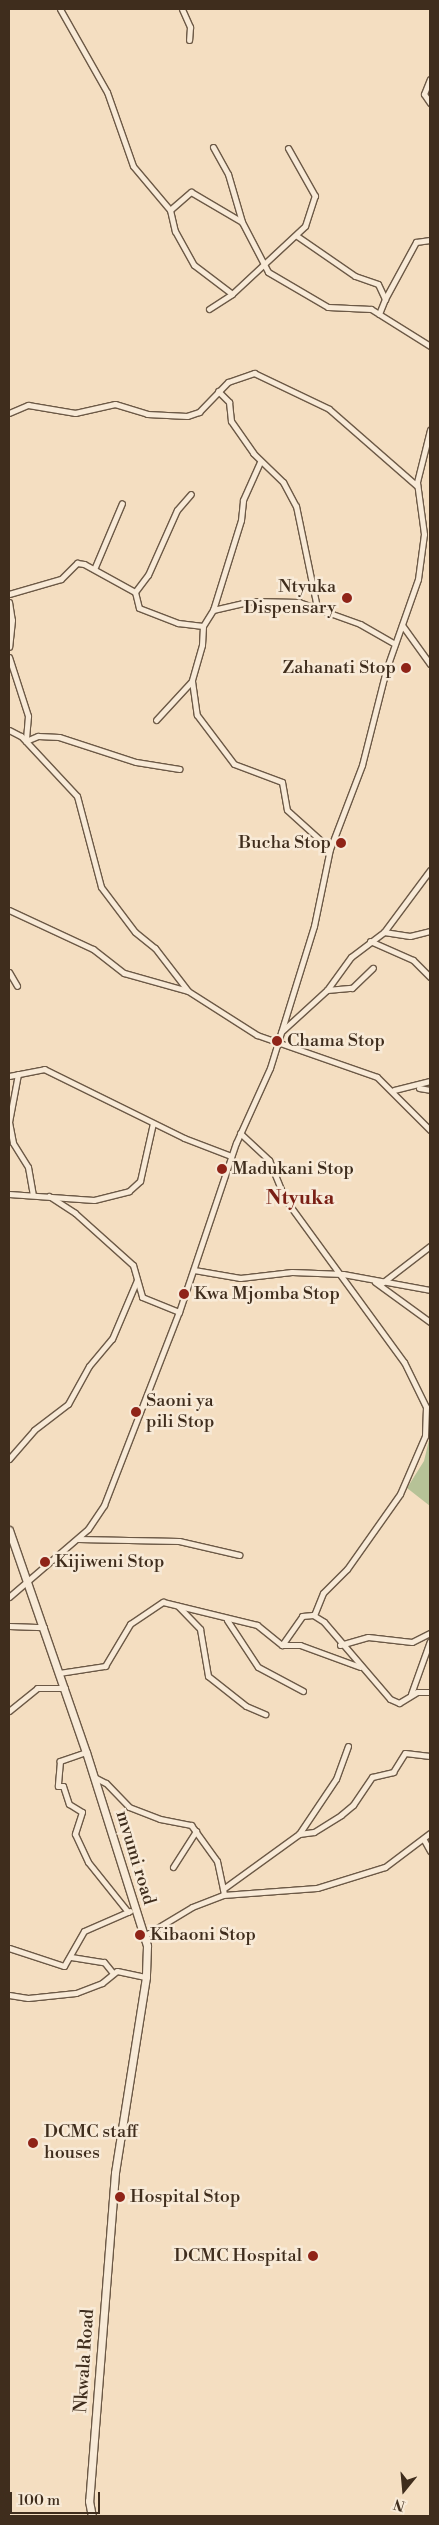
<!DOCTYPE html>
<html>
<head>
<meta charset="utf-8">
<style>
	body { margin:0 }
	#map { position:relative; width:439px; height:2525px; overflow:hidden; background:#f4dec1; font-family:"Libre Bodoni",serif }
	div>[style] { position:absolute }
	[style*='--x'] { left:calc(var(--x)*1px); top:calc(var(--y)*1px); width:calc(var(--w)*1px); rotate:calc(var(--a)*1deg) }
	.green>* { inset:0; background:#b6c297 }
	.roads { filter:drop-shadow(1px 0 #6c5946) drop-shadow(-1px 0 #6c5946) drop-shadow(0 1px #6c5946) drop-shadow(0 -1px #6c5946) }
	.street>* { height:5px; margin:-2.5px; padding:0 2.5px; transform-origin:2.5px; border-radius:2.5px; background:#f8ead7 }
	.secondary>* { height:7px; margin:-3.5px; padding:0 3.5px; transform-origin:3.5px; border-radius:3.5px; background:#f8ead7 }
	.dots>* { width:14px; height:14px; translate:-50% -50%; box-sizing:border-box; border:2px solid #f8ead7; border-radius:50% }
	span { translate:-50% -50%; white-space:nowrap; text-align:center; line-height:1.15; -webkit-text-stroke:5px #f8ead7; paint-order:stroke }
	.poi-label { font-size:18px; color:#3f2d1d }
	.right { translate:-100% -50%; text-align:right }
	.left { translate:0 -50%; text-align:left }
	.street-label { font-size:18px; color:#3f2d1d }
	.quarter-label { font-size:20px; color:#7a1f14; font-weight:700 }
	.frame { position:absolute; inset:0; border:10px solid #3f2d1d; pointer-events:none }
	.north { position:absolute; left:379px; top:2465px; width:50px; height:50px; -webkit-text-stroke:4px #f8ead7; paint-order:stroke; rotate:197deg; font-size:14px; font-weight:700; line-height:20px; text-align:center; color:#3f2d1d }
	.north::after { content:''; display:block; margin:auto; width:18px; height:22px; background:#3f2d1d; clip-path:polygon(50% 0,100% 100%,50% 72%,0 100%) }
	.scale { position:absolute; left:10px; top:2492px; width:90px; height:22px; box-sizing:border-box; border:2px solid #3f2d1d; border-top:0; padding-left:6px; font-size:15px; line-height:18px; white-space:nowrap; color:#3f2d1d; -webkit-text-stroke:4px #f8ead7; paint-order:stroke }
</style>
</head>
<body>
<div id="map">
	<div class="green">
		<i style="clip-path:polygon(430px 1436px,430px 1506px,407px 1488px,424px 1461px)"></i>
	</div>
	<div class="roads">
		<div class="street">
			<i style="--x:60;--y:9;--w:95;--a:60.5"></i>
			<i style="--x:107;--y:92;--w:78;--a:70.6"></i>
			<i style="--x:133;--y:166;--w:57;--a:49.9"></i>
			<i style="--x:170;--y:210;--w:22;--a:77"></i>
			<i style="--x:175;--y:231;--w:39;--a:61"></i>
			<i style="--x:194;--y:265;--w:48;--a:37.3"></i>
			<i style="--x:182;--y:9;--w:20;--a:66"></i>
			<i style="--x:190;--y:27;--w:13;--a:94"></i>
			<i style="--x:430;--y:79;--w:16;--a:112"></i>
			<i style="--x:424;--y:94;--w:11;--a:56"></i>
			<i style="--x:213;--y:147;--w:31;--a:61"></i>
			<i style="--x:228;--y:174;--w:50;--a:73.7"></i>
			<i style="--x:242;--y:222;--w:56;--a:62.5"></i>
			<i style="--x:268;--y:272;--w:69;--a:30.3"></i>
			<i style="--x:328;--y:307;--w:43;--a:2.7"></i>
			<i style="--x:371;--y:309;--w:70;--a:32.1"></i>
			<i style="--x:170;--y:210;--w:28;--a:-41"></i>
			<i style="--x:191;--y:192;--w:59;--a:30.5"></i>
			<i style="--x:297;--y:236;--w:70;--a:34.6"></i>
			<i style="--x:355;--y:276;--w:24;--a:19"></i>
			<i style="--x:378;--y:284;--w:17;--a:65"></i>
			<i style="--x:385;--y:299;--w:16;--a:112"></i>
			<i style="--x:385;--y:299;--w:65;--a:-61.5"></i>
			<i style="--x:416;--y:242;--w:14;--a:-8"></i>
			<i style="--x:209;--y:309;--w:27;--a:-33"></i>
			<i style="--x:232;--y:294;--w:100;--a:-43"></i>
			<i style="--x:305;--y:226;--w:32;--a:-72"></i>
			<i style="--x:315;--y:196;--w:55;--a:-119.4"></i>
			<i style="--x:218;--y:391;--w:16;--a:45"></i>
			<i style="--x:229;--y:402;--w:19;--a:84"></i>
			<i style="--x:231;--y:421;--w:39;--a:55"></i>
			<i style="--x:253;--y:453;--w:42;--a:44"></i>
			<i style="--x:283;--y:482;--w:27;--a:62"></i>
			<i style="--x:296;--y:506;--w:103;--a:78.3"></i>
			<i style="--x:9;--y:413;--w:21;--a:-23"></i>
			<i style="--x:28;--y:405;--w:48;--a:9.7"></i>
			<i style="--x:75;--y:413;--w:41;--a:-12.7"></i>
			<i style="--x:115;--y:404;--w:34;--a:17"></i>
			<i style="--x:147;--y:414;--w:40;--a:2.9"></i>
			<i style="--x:187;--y:416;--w:13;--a:-18"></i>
			<i style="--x:199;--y:412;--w:42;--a:-46"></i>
			<i style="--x:228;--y:382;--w:28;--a:-19"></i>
			<i style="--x:254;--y:373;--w:83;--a:25.6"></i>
			<i style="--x:329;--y:409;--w:117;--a:41.2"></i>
			<i style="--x:95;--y:567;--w:69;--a:-67.1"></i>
			<i style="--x:135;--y:592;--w:21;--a:-53"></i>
			<i style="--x:148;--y:575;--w:71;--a:-66"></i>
			<i style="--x:177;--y:510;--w:21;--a:-49"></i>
			<i style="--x:9;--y:594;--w:54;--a:-16.1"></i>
			<i style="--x:61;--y:579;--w:23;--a:-45"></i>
			<i style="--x:77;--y:563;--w:7;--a:8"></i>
			<i style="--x:84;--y:564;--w:58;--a:28.8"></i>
			<i style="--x:135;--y:592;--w:16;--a:76"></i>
			<i style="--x:139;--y:608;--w:42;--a:21"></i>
			<i style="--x:178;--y:623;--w:25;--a:7"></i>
			<i style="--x:203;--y:626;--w:19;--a:-58"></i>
			<i style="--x:213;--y:610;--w:40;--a:-13"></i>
			<i style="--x:252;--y:601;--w:47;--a:1.2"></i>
			<i style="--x:299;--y:602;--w:65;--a:19.8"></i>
			<i style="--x:360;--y:624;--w:40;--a:29.7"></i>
			<i style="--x:9;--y:602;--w:18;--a:81"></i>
			<i style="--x:12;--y:620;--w:27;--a:96"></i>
			<i style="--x:213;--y:610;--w:94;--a:-72.7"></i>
			<i style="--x:241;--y:520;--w:20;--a:-84"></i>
			<i style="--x:243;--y:500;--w:42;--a:-65.9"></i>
			<i style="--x:402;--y:625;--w:48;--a:54.3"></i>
			<i style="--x:203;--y:626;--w:19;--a:93"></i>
			<i style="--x:202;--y:645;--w:37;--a:106"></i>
			<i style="--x:192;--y:681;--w:34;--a:82"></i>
			<i style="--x:197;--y:715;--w:61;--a:52.9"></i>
			<i style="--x:234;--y:764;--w:51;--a:20.6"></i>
			<i style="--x:282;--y:782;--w:28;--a:80"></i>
			<i style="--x:287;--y:810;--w:58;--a:42.2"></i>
			<i style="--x:9;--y:657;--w:62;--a:72.1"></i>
			<i style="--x:28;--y:716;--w:25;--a:95"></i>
			<i style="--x:156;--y:720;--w:53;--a:-47.3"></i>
			<i style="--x:9;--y:730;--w:13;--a:27"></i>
			<i style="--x:21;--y:736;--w:82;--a:47"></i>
			<i style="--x:77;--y:796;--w:94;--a:75.2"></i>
			<i style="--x:101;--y:887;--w:56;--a:52.9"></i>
			<i style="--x:135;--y:932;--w:26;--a:39"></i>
			<i style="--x:155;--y:948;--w:54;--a:52.5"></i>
			<i style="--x:188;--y:991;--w:82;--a:32.5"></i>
			<i style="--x:257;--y:1035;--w:127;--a:19.3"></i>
			<i style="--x:377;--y:1077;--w:75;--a:45"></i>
			<i style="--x:26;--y:741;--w:13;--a:-23"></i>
			<i style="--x:38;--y:736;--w:21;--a:3"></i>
			<i style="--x:59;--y:737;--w:81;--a:18"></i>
			<i style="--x:136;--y:762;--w:44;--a:9.2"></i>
			<i style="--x:9;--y:910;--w:93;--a:24.9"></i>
			<i style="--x:93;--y:949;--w:39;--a:38"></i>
			<i style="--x:124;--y:973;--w:66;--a:15.7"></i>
			<i style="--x:384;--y:932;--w:26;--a:9"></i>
			<i style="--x:410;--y:936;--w:21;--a:-14"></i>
			<i style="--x:370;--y:941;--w:47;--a:23.8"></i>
			<i style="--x:413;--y:960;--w:24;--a:45"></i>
			<i style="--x:9;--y:972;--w:16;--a:60"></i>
			<i style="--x:327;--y:990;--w:25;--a:-5"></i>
			<i style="--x:352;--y:988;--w:29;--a:-44"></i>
			<i style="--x:281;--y:1032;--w:62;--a:-42.4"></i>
			<i style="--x:327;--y:990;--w:41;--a:-54"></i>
			<i style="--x:351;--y:957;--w:41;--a:-37.1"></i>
			<i style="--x:384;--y:932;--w:77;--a:-53.4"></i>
			<i style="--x:18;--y:1074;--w:49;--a:100.6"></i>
			<i style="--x:9;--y:1122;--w:21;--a:79"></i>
			<i style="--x:13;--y:1143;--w:28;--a:58"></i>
			<i style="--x:28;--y:1167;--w:27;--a:80"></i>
			<i style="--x:9;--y:1076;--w:36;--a:-11"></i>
			<i style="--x:44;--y:1069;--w:156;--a:26.2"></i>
			<i style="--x:184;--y:1138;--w:50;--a:21"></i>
			<i style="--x:419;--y:1088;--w:11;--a:10"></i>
			<i style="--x:394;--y:1090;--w:37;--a:-14"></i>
			<i style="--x:240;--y:1133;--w:40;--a:43"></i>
			<i style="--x:269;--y:1160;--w:42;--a:67.7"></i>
			<i style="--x:285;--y:1199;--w:202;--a:53.9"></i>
			<i style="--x:404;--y:1362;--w:50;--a:63.9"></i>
			<i style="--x:426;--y:1407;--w:29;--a:92"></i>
			<i style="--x:425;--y:1436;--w:63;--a:113.3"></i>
			<i style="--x:400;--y:1494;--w:92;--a:125.2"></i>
			<i style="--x:347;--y:1569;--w:34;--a:135"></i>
			<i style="--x:323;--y:1593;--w:24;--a:112"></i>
			<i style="--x:9;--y:1194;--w:85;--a:4"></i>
			<i style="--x:94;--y:1200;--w:36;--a:-14"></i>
			<i style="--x:129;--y:1191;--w:15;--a:-42"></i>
			<i style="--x:140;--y:1181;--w:59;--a:-77.4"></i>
			<i style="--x:49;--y:1196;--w:31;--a:33"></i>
			<i style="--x:75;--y:1213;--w:78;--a:41.9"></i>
			<i style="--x:133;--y:1265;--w:33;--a:74"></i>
			<i style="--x:142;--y:1297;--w:40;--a:22"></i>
			<i style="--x:194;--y:1270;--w:47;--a:9.9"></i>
			<i style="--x:240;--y:1278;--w:52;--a:-6.6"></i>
			<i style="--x:292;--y:1272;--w:51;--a:2.2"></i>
			<i style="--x:343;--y:1274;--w:88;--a:10.4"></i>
			<i style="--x:375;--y:1282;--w:68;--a:36"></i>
			<i style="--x:382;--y:1283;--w:61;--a:-37.6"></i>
			<i style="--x:9;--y:1459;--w:38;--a:-49"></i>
			<i style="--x:34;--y:1430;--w:43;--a:-37.4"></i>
			<i style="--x:68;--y:1404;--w:43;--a:-61.1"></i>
			<i style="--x:89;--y:1366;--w:35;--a:-50"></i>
			<i style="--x:112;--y:1339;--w:64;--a:-67"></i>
			<i style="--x:78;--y:1539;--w:101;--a:1.1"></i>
			<i style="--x:179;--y:1541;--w:62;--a:13.1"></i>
			<i style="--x:9;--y:1597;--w:104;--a:-40.7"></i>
			<i style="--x:88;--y:1529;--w:29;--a:-56"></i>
			<i style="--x:104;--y:1505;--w:207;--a:-68.8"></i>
			<i style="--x:179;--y:1312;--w:178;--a:-71.4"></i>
			<i style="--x:236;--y:1143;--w:82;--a:-65.6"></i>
			<i style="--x:270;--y:1068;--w:149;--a:-72.8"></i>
			<i style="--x:314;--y:926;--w:79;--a:-78.3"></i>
			<i style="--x:330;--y:849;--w:90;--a:-69.1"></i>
			<i style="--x:362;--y:765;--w:98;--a:-75.8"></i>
			<i style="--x:386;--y:670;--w:96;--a:-70.6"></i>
			<i style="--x:418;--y:579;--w:45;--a:-82.4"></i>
			<i style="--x:424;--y:534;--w:52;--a:-97.7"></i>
			<i style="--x:417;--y:482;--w:54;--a:-76"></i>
			<i style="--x:178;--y:1606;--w:32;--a:46"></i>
			<i style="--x:200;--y:1629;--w:48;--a:80.3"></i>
			<i style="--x:208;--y:1676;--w:48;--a:38.3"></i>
			<i style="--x:246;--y:1706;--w:21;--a:23"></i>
			<i style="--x:227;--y:1620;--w:56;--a:56.6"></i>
			<i style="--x:258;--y:1667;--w:51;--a:28.1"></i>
			<i style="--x:9;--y:1626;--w:35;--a:2"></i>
			<i style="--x:282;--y:1645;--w:18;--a:0"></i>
			<i style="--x:300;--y:1645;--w:64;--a:20.1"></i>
			<i style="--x:340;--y:1645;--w:29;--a:-16"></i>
			<i style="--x:368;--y:1637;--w:44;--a:6.5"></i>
			<i style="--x:412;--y:1642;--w:20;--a:-27"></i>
			<i style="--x:59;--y:1673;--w:47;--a:-8.7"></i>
			<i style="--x:105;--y:1666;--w:49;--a:-59.2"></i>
			<i style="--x:130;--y:1624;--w:40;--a:-34"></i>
			<i style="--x:163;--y:1602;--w:97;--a:13.7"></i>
			<i style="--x:257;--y:1625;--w:32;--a:39"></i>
			<i style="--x:282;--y:1645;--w:35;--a:-55"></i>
			<i style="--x:302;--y:1616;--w:11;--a:-5"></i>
			<i style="--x:313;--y:1615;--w:13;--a:32"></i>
			<i style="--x:324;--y:1622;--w:101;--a:49.4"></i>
			<i style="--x:390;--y:1699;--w:10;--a:24"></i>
			<i style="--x:399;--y:1703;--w:21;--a:-31"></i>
			<i style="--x:417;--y:1692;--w:13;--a:0"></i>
			<i style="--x:411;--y:1694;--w:56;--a:-70.3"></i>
			<i style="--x:9;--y:1711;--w:36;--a:-39"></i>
			<i style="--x:37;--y:1688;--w:28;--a:0"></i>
			<i style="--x:86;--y:1752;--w:28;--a:161"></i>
			<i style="--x:60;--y:1761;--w:25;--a:95"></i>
			<i style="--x:58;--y:1786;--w:5;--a:0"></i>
			<i style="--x:63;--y:1786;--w:19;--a:72"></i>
			<i style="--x:69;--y:1804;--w:15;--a:32"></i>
			<i style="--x:82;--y:1812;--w:23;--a:108"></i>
			<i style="--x:75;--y:1834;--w:31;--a:65"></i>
			<i style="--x:88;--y:1862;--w:64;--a:51.3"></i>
			<i style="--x:94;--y:1777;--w:13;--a:27"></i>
			<i style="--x:106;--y:1783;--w:33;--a:46"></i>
			<i style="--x:129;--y:1807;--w:33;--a:21"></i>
			<i style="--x:160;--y:1819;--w:32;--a:11"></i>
			<i style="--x:191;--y:1825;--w:44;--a:54.2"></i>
			<i style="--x:217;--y:1861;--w:33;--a:78"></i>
			<i style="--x:299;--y:1834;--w:15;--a:-8"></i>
			<i style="--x:314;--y:1832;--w:32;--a:-32"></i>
			<i style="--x:341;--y:1815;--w:16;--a:-40"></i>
			<i style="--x:353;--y:1805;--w:34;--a:-56"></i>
			<i style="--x:372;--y:1777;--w:22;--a:-13"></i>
			<i style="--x:393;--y:1772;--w:22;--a:-58"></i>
			<i style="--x:405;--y:1753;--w:25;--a:7"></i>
			<i style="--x:424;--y:1840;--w:13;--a:61"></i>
			<i style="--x:173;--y:1867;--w:43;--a:-57.4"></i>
			<i style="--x:223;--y:1889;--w:94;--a:-35.9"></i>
			<i style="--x:299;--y:1834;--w:66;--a:-56.1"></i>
			<i style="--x:336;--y:1779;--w:35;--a:-70"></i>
			<i style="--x:144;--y:1936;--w:56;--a:-31.1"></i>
			<i style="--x:192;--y:1907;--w:33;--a:-21"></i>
			<i style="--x:223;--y:1895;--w:94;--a:-4.3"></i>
			<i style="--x:317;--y:1888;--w:71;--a:-17.2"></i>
			<i style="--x:385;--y:1867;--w:56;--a:-37.1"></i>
			<i style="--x:9;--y:1948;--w:58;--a:18.1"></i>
			<i style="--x:64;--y:1966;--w:40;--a:-60.3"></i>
			<i style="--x:84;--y:1931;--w:50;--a:-23.5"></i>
			<i style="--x:71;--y:1957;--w:33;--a:9"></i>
			<i style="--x:104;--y:1962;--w:14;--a:51"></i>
			<i style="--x:9;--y:1995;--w:19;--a:9"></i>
			<i style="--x:28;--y:1998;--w:48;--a:-5.9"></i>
			<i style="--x:76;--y:1993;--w:28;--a:-21"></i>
			<i style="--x:102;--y:1983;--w:19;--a:-39"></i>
			<i style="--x:117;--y:1971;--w:30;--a:12"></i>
		</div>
		<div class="secondary">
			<i style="--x:9;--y:1530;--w:235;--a:70.9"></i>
			<i style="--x:86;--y:1752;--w:203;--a:72.5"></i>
			<i style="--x:147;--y:1946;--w:31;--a:92"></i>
			<i style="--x:146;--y:1977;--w:198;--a:99"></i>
			<i style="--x:115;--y:2173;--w:329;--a:94.5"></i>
			<i style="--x:89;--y:2501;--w:15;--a:79"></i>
		</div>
	</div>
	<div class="dots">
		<i style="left:347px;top:598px;background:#8f2418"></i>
		<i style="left:406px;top:668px;background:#8f2418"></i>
		<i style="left:341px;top:843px;background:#8f2418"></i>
		<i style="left:277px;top:1041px;background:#8f2418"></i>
		<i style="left:222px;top:1169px;background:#8f2418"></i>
		<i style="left:184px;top:1294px;background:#8f2418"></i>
		<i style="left:136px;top:1412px;background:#8f2418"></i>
		<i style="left:45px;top:1562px;background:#8f2418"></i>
		<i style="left:140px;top:1935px;background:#8f2418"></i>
		<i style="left:33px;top:2143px;background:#8f2418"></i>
		<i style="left:120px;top:2197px;background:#8f2418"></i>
		<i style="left:313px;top:2256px;background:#8f2418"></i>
	</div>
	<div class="poi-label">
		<span class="right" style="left:336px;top:598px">Ntyuka<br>Dispensary</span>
		<span class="right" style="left:396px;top:668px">Zahanati Stop</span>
		<span class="right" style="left:331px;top:843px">Bucha Stop</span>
		<span class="left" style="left:287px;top:1041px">Chama Stop</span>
		<span class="left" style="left:232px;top:1169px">Madukani Stop</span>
		<span class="left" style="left:194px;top:1294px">Kwa Mjomba Stop</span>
		<span class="left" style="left:146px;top:1412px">Saoni ya<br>pili Stop</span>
		<span class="left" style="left:55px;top:1562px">Kijiweni Stop</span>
		<span class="left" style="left:150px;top:1935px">Kibaoni Stop</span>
		<span class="left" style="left:44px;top:2143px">DCMC staff<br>houses</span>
		<span class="left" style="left:130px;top:2197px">Hospital Stop</span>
		<span class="right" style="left:302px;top:2256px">DCMC Hospital</span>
	</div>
	<div class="street-label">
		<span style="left:135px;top:1858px;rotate:73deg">mvumi road</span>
		<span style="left:85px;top:2361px;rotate:-86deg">Nkwala Road</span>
	</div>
	<div class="quarter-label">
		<span style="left:300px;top:1198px">Ntyuka</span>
	</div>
	<div class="frame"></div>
	<div class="north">N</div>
	<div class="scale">100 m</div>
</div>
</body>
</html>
